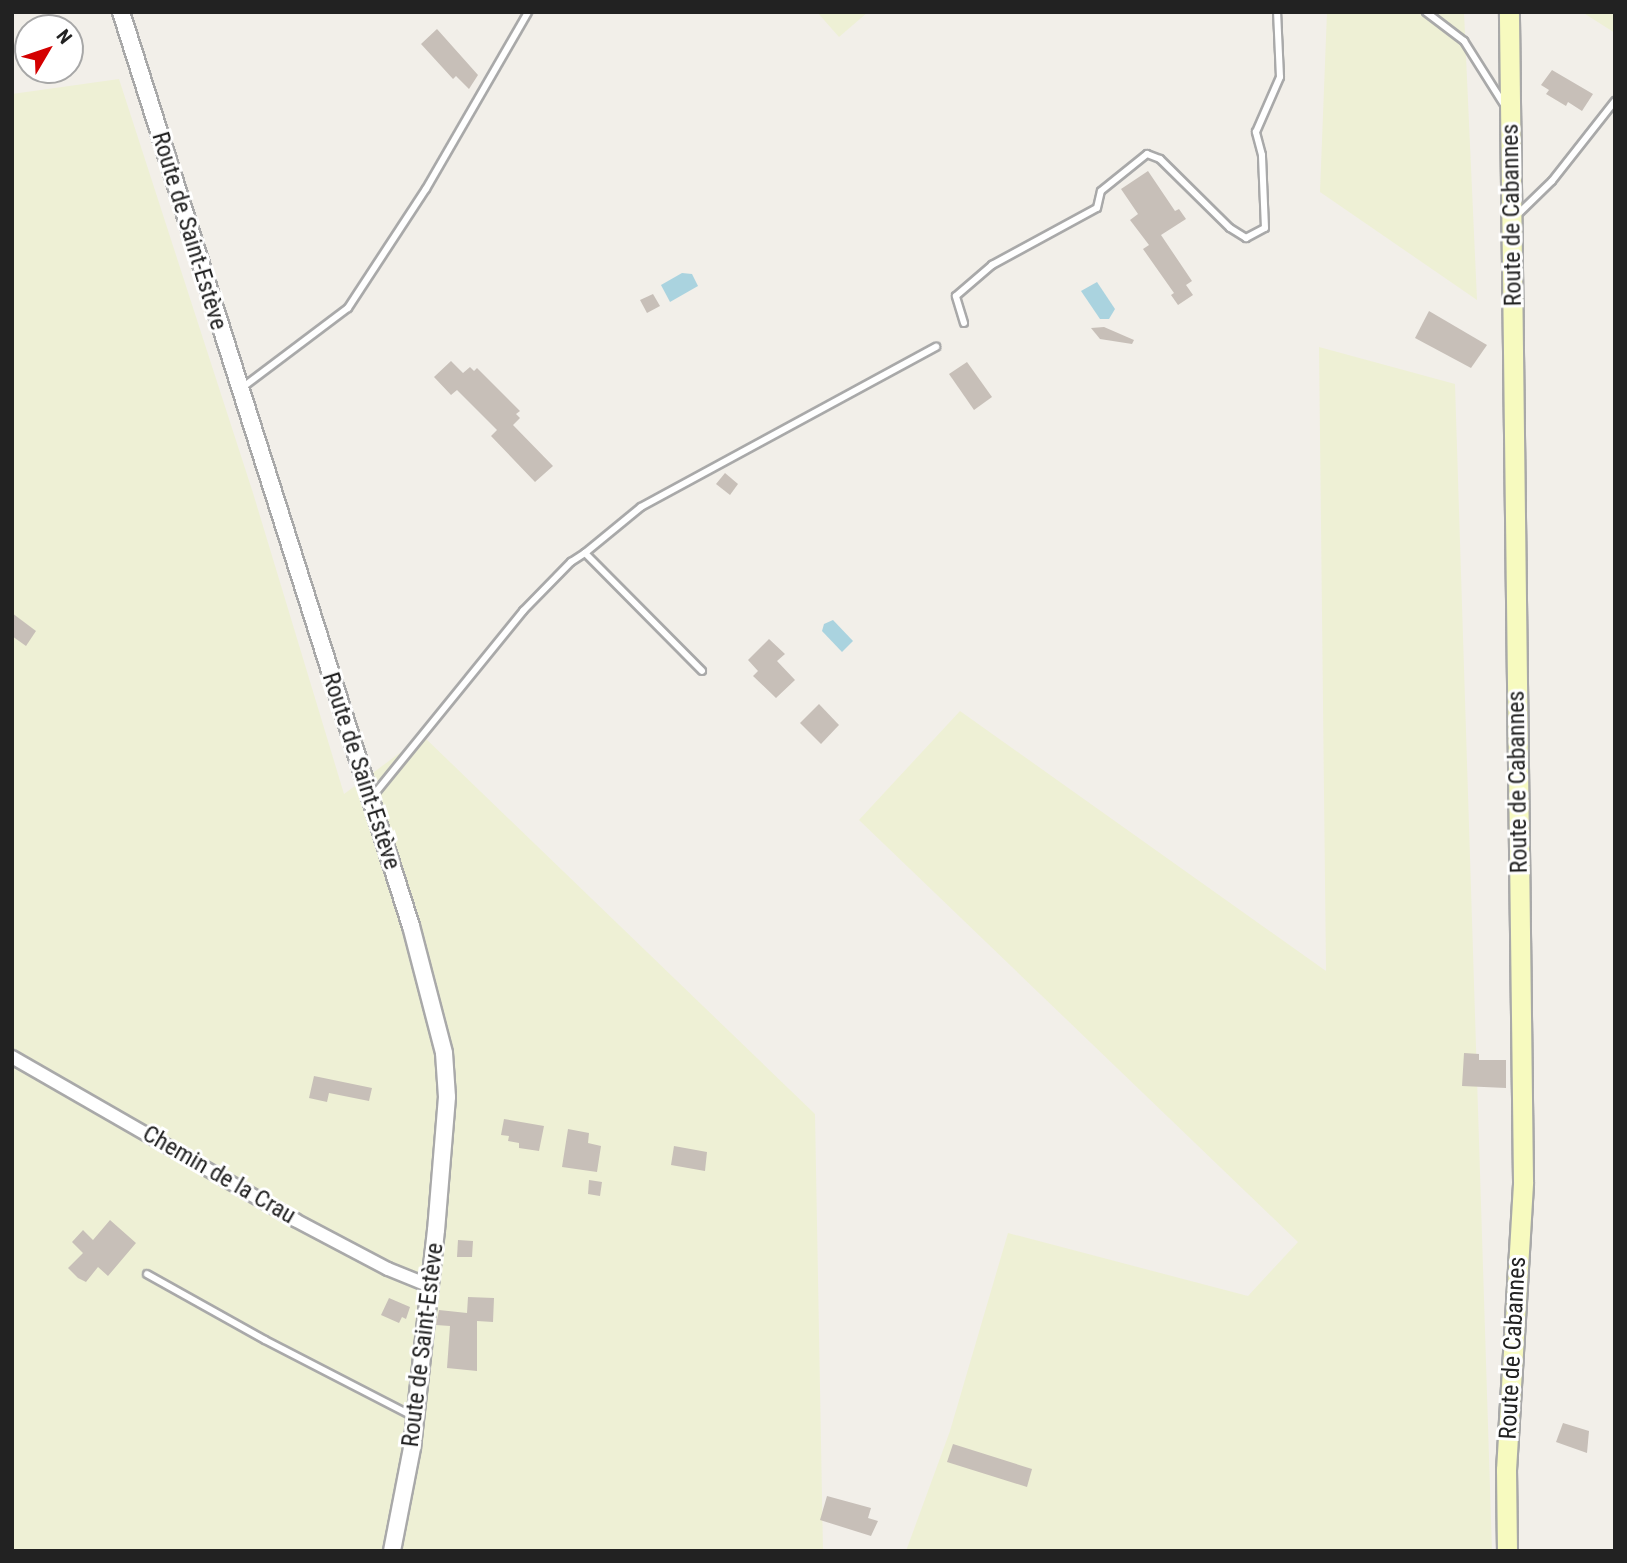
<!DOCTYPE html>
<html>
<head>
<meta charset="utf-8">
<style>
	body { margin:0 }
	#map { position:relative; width:1627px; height:1563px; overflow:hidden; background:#f2efe9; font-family:"Roboto Condensed",sans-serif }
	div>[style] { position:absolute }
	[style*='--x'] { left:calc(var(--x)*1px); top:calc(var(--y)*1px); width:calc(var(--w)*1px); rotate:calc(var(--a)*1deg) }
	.farmland>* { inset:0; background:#eef0d5 }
	.water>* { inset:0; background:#aad3df }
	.building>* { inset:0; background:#c7bfb8 }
	.roads { filter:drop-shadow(2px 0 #a9a9a9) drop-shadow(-2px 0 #a9a9a9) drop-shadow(0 2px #a9a9a9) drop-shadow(0 -2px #a9a9a9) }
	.service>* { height:6px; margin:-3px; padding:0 3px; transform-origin:3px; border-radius:3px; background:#fff }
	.minor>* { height:12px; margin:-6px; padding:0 6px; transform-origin:6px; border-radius:6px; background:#fff }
	.tertiary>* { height:16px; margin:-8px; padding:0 8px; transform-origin:8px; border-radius:8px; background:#fff }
	.secondary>* { height:19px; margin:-9.5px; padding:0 9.5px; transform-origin:9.5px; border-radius:9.5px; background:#f7fabf }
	span { translate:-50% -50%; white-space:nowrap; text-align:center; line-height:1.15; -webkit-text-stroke:6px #fff; paint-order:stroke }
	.street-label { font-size:24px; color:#222 }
	.frame { position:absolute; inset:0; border:14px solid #222; pointer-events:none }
	.north { position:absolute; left:14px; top:14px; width:70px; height:70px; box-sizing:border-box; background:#fff; border:2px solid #a7a7a7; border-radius:50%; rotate:51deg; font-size:19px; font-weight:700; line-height:28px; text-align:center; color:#222 }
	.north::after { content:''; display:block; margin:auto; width:24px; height:32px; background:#d40000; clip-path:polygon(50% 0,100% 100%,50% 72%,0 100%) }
</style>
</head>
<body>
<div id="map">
	<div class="farmland">
		<i style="clip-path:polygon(817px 12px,868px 12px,839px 37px)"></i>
		<i style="clip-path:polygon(1327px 12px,1464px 12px,1477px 300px,1320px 192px)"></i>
		<i style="clip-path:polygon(1582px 12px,1615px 12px,1615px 33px)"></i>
		<i style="clip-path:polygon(119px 79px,253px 493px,344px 794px,423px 736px,815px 1114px,823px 1551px,12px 1551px,12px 94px)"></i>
		<i style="clip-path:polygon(1319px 347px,1455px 384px,1492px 1551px,906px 1551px,950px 1431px,1008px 1233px,1248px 1296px,1298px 1242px,859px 820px,960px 711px,1326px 971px)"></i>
	</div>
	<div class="water">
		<i style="clip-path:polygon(682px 273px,692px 274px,698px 286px,670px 302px,661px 285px)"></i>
		<i style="clip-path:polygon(1097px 282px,1115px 309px,1109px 319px,1100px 319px,1081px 291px)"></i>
		<i style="clip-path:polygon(833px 620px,853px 641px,842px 652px,822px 631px,824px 624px)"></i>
	</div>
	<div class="building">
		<i style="clip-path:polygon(437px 29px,478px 75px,469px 89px,456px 76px,453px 79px,421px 44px)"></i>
		<i style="clip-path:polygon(1552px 70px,1593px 94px,1582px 111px,1568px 102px,1566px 106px,1546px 94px,1549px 90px,1541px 85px)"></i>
		<i style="clip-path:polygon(1148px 171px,1175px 211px,1179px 209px,1186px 219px,1161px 235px,1192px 281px,1186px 285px,1193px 295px,1178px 305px,1171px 295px,1174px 293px,1143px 249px,1149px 245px,1130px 220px,1138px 214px,1121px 189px)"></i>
		<i style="clip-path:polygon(653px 294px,660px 306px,647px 313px,640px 300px)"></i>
		<i style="clip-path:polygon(1429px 311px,1487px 345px,1471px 368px,1415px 338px)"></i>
		<i style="clip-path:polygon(1104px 327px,1134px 340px,1132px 344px,1100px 339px,1091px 328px)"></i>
		<i style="clip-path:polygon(451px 361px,463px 373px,470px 367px,474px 371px,477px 368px,520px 411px,516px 414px,520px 418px,513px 425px,553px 466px,535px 482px,491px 436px,497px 430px,457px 390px,451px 395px,434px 377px)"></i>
		<i style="clip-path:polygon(967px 362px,992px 397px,974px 410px,949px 374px)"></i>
		<i style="clip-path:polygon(725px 473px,738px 484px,730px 495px,716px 484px)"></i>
		<i style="clip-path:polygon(12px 613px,36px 631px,26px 646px,12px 636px)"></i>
		<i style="clip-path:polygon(769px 639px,785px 654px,777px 661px,795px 680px,776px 698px,753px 676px,758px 671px,748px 660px)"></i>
		<i style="clip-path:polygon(819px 704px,839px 725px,821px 744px,800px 723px)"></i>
		<i style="clip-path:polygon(1464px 1053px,1479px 1054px,1479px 1060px,1506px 1060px,1506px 1088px,1462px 1086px)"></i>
		<i style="clip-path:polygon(314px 1076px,372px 1088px,369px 1101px,329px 1093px,327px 1102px,309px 1098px)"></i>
		<i style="clip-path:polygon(504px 1119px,544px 1126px,539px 1151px,519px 1148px,519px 1143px,508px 1141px,509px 1136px,501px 1135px)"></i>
		<i style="clip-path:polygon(568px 1129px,589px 1133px,588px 1143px,601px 1146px,597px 1172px,562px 1167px)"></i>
		<i style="clip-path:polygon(674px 1146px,707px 1152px,705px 1171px,671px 1165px)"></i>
		<i style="clip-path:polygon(589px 1180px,602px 1182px,600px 1196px,588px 1194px)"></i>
		<i style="clip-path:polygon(110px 1220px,136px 1243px,108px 1276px,98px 1267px,86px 1282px,78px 1278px,68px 1268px,83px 1253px,72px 1242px,83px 1230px,93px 1240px)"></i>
		<i style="clip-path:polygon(458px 1240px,473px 1241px,472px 1257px,457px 1257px)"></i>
		<i style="clip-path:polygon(468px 1297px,494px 1298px,493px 1322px,477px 1321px,477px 1371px,447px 1368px,450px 1326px,436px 1325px,439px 1310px,467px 1313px)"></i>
		<i style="clip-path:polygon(389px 1298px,410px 1307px,406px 1319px,402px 1317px,399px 1323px,381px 1315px)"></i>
		<i style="clip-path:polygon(1563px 1423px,1589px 1431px,1587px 1453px,1556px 1442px)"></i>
		<i style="clip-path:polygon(953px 1444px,1032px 1469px,1027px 1487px,947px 1462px)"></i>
		<i style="clip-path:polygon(827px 1496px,871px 1508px,868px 1518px,878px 1521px,871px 1536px,820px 1520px)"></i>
	</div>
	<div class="roads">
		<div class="service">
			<i style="--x:1426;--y:12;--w:48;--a:37.3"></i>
			<i style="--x:1464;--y:41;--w:77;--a:57.8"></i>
			<i style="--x:1516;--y:216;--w:50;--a:-44.2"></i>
			<i style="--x:1552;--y:181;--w:102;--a:-51.8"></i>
			<i style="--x:964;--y:323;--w:28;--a:-107"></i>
			<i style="--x:956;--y:296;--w:48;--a:-40.7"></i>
			<i style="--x:992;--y:265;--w:119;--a:-28.5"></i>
			<i style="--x:1097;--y:208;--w:17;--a:-77"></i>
			<i style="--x:1101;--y:191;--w:59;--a:-38.8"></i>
			<i style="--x:1147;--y:154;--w:14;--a:21"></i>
			<i style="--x:1160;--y:159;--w:98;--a:44.6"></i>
			<i style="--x:1230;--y:228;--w:19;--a:32"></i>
			<i style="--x:1246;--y:238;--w:21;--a:-28"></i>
			<i style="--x:1265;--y:228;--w:73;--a:-92.4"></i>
			<i style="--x:1262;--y:155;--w:24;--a:-105"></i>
			<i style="--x:1256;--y:132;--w:60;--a:-66.4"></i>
			<i style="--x:1280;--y:77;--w:65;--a:-92.6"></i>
			<i style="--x:243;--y:387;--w:131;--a:-37"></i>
			<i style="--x:348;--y:308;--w:142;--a:-56.8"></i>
			<i style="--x:426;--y:189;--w:204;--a:-60"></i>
			<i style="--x:585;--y:553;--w:72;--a:-39.4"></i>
			<i style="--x:641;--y:507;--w:336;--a:-28.5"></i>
			<i style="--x:372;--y:797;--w:240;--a:-50.9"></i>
			<i style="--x:523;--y:611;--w:69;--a:-45.6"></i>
			<i style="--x:571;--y:562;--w:17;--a:-33"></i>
			<i style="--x:585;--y:553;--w:166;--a:45.2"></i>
			<i style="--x:147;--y:1274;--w:135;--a:29.2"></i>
			<i style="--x:265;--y:1340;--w:168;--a:27.3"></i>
		</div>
		<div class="minor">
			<i style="--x:12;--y:1057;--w:327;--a:29.9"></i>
			<i style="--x:295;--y:1220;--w:105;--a:27.8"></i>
			<i style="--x:388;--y:1269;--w:45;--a:22"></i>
		</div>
		<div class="tertiary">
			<i style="--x:121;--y:12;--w:959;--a:72.4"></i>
			<i style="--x:411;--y:926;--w:131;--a:75.4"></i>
			<i style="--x:444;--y:1053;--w:44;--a:86.1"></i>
			<i style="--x:447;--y:1097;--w:133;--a:94.7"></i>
			<i style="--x:436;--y:1230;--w:219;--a:96.3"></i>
			<i style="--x:412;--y:1448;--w:105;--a:101"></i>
		</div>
		<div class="secondary">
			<i style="--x:1507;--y:1551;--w:81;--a:-90.7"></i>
			<i style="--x:1506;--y:1470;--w:289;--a:-86.6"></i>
			<i style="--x:1523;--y:1181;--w:1169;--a:-90.69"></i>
		</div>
	</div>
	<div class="street-label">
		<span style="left:1512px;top:215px;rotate:-91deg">Route de Cabannes</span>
		<span style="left:189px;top:231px;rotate:73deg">Route de Saint-Estève</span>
		<span style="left:361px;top:771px;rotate:72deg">Route de Saint-Estève</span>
		<span style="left:1518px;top:782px;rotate:-91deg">Route de Cabannes</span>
		<span style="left:219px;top:1175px;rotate:30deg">Chemin de la Crau</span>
		<span style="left:423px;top:1345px;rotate:-83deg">Route de Saint-Estève</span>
		<span style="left:1513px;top:1348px;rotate:-87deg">Route de Cabannes</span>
	</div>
	<div class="frame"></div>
	<div class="north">N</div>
</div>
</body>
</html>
